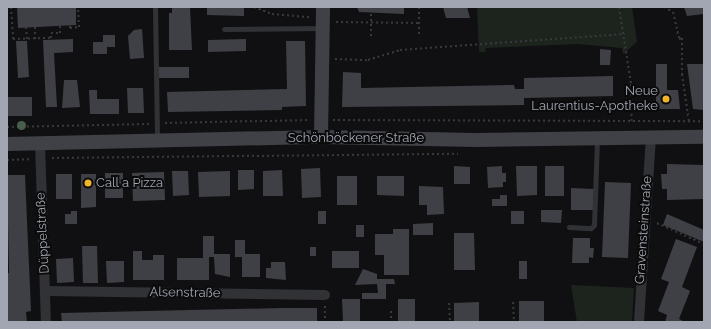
<!DOCTYPE html>
<html>
<head>
<meta charset="utf-8">
<style>
	body { margin:0 }
	#map { position:relative; width:711px; height:329px; overflow:hidden; background:#101012; font-family:Raleway,sans-serif }
	div>[style] { position:absolute }
	[style*='--x'] { left:calc(var(--x)*1px); top:calc(var(--y)*1px); width:calc(var(--w)*1px); rotate:calc(var(--a)*1deg) }
	.green>* { inset:0; background:#1d241e }
	.building>* { inset:0; background:#3f4045 }
	.path>* { height:2px; margin-top:-1px; transform-origin:0; background:repeating-linear-gradient(90deg,#37393d 0 2px,transparent 0 5px) }
	.service>* { height:5px; margin:-2.5px; padding:0 2.5px; transform-origin:2.5px; border-radius:2.5px; background:#313236 }
	.minor>* { height:10px; margin:-5px; padding:0 5px; transform-origin:5px; border-radius:5px; background:#313236 }
	.secondary>* { height:14px; margin:-7px; padding:0 7px; transform-origin:7px; border-radius:7px; background:#3f4146 }
	.trees>* { width:9px; height:9px; margin:-4.5px; border-radius:50%; background:#495e4c }
	.dots>* { width:11px; height:11px; translate:-50% -50%; box-sizing:border-box; border:2px solid #0b0b0c; border-radius:50% }
	span { translate:-50% -50%; white-space:nowrap; text-align:center; line-height:1.15; -webkit-text-stroke:4px #0b0b0c; paint-order:stroke }
	.poi-label { font-size:13px; color:#a1a6b2 }
	.right { translate:-100% -50%; text-align:right }
	.left { translate:0 -50%; text-align:left }
	.street-label { font-size:13px; color:#a1a6b2 }
	.frame { position:absolute; inset:0; border:8px solid #a1a6b2; pointer-events:none }
</style>
</head>
<body>
<div id="map">
	<div class="green">
		<i style="clip-path:polygon(477px 7px,632px 7px,637px 42px,623px 54px,622px 48px,578px 44px,486px 48px,485px 52px,479px 52px)"></i>
		<i style="clip-path:polygon(571px 285px,634px 288px,632px 322px,577px 322px)"></i>
	</div>
	<div class="building">
		<i style="clip-path:polygon(17px 7px,76px 7px,76px 25px,18px 28px)"></i>
		<i style="clip-path:polygon(172px 7px,190px 7px,192px 50px,169px 50px,169px 13px,172px 13px)"></i>
		<i style="clip-path:polygon(207px 7px,244px 7px,244px 16px,207px 15px)"></i>
		<i style="clip-path:polygon(357px 7px,404px 7px,404px 14px,359px 12px)"></i>
		<i style="clip-path:polygon(443px 7px,467px 7px,470px 18px,446px 18px)"></i>
		<i style="clip-path:polygon(684px 7px,704px 7px,704px 14px,687px 16px)"></i>
		<i style="clip-path:polygon(142px 29px,144px 58px,130px 59px,128px 36px,134px 30px)"></i>
		<i style="clip-path:polygon(103px 35px,115px 35px,115px 47px,107px 47px,107px 54px,93px 54px,93px 42px,103px 42px)"></i>
		<i style="clip-path:polygon(73px 39px,73px 52px,54px 53px,57px 107px,46px 107px,43px 40px)"></i>
		<i style="clip-path:polygon(246px 39px,246px 51px,208px 52px,208px 40px)"></i>
		<i style="clip-path:polygon(16px 41px,27px 41px,29px 77px,18px 78px)"></i>
		<i style="clip-path:polygon(286px 41px,305px 41px,306px 106px,282px 107px,282px 110px,168px 112px,167px 92px,287px 89px)"></i>
		<i style="clip-path:polygon(600px 49px,611px 50px,610px 65px,600px 65px)"></i>
		<i style="clip-path:polygon(656px 64px,667px 64px,667px 90px,678px 90px,680px 109px,656px 109px)"></i>
		<i style="clip-path:polygon(687px 64px,704px 64px,704px 110px,693px 109px)"></i>
		<i style="clip-path:polygon(158px 67px,189px 67px,189px 78px,159px 78px)"></i>
		<i style="clip-path:polygon(343px 72px,361px 73px,361px 88px,514px 85px,515px 89px,524px 89px,524px 78px,613px 76px,613px 96px,524px 98px,524px 105px,342px 107px)"></i>
		<i style="clip-path:polygon(64px 80px,77px 80px,80px 107px,62px 108px)"></i>
		<i style="clip-path:polygon(127px 88px,143px 88px,144px 113px,128px 113px)"></i>
		<i style="clip-path:polygon(89px 90px,97px 90px,97px 99px,119px 99px,119px 114px,90px 114px)"></i>
		<i style="clip-path:polygon(7px 97px,32px 97px,32px 116px,7px 116px)"></i>
		<i style="clip-path:polygon(667px 164px,704px 165px,703px 199px,667px 200px,667px 189px,662px 189px,661px 174px,667px 174px)"></i>
		<i style="clip-path:polygon(454px 166px,470px 167px,470px 184px,454px 184px)"></i>
		<i style="clip-path:polygon(502px 166px,502px 173px,506px 173px,506px 182px,503px 182px,503px 187px,488px 188px,487px 167px)"></i>
		<i style="clip-path:polygon(516px 166px,537px 166px,537px 195px,517px 196px)"></i>
		<i style="clip-path:polygon(545px 166px,564px 166px,564px 196px,545px 196px)"></i>
		<i style="clip-path:polygon(320px 168px,321px 197px,302px 198px,301px 169px)"></i>
		<i style="clip-path:polygon(238px 170px,254px 170px,254px 189px,238px 190px)"></i>
		<i style="clip-path:polygon(282px 170px,283px 196px,263px 196px,263px 171px)"></i>
		<i style="clip-path:polygon(172px 171px,188px 171px,189px 195px,173px 196px)"></i>
		<i style="clip-path:polygon(230px 171px,230px 196px,199px 197px,198px 172px)"></i>
		<i style="clip-path:polygon(164px 172px,165px 200px,133px 201px,132px 173px)"></i>
		<i style="clip-path:polygon(105px 173px,123px 173px,123px 198px,105px 198px)"></i>
		<i style="clip-path:polygon(56px 174px,72px 174px,72px 199px,56px 199px)"></i>
		<i style="clip-path:polygon(81px 174px,96px 174px,96px 207px,81px 208px)"></i>
		<i style="clip-path:polygon(7px 175px,25px 175px,31px 311px,26px 312px,27px 322px,7px 322px,7px 273px,9px 273px)"></i>
		<i style="clip-path:polygon(337px 176px,357px 176px,357px 205px,337px 205px)"></i>
		<i style="clip-path:polygon(377px 176px,404px 176px,404px 196px,377px 195px)"></i>
		<i style="clip-path:polygon(605px 182px,631px 183px,628px 258px,602px 257px)"></i>
		<i style="clip-path:polygon(419px 186px,443px 187px,444px 214px,427px 215px,427px 205px,419px 205px)"></i>
		<i style="clip-path:polygon(571px 188px,594px 189px,594px 210px,571px 210px)"></i>
		<i style="clip-path:polygon(500px 195px,507px 195px,507px 206px,492px 206px,492px 199px,500px 199px)"></i>
		<i style="clip-path:polygon(541px 210px,562px 210px,561px 223px,541px 222px)"></i>
		<i style="clip-path:polygon(71px 211px,77px 211px,77px 224px,65px 224px,65px 214px,71px 214px)"></i>
		<i style="clip-path:polygon(318px 211px,326px 211px,326px 224px,318px 224px)"></i>
		<i style="clip-path:polygon(511px 211px,524px 211px,524px 224px,511px 224px)"></i>
		<i style="clip-path:polygon(667px 214px,704px 230px,704px 242px,663px 225px)"></i>
		<i style="clip-path:polygon(433px 223px,433px 235px,413px 235px,413px 224px)"></i>
		<i style="clip-path:polygon(356px 225px,364px 225px,364px 237px,356px 237px)"></i>
		<i style="clip-path:polygon(393px 229px,409px 229px,409px 275px,384px 275px,384px 255px,375px 255px,375px 234px,393px 234px)"></i>
		<i style="clip-path:polygon(454px 233px,474px 233px,475px 270px,454px 270px)"></i>
		<i style="clip-path:polygon(203px 236px,214px 236px,214px 254px,230px 254px,230px 277px,215px 274px,214px 257px,209px 257px,209px 280px,177px 280px,177px 258px,203px 258px)"></i>
		<i style="clip-path:polygon(573px 238px,590px 238px,590px 248px,594px 248px,593px 258px,589px 257px,589px 263px,572px 263px)"></i>
		<i style="clip-path:polygon(676px 239px,697px 247px,682px 287px,690px 291px,679px 319px,685px 322px,665px 322px,667px 315px,658px 311px,669px 282px,661px 279px)"></i>
		<i style="clip-path:polygon(235px 240px,245px 240px,245px 254px,260px 254px,260px 277px,242px 277px,242px 257px,235px 257px)"></i>
		<i style="clip-path:polygon(82px 246px,97px 246px,98px 283px,83px 283px)"></i>
		<i style="clip-path:polygon(310px 247px,316px 247px,316px 256px,310px 256px)"></i>
		<i style="clip-path:polygon(133px 251px,142px 251px,142px 260px,153px 260px,153px 255px,164px 255px,164px 280px,133px 280px)"></i>
		<i style="clip-path:polygon(332px 251px,359px 251px,359px 268px,332px 268px)"></i>
		<i style="clip-path:polygon(73px 258px,74px 282px,57px 283px,56px 259px)"></i>
		<i style="clip-path:polygon(106px 261px,124px 261px,124px 282px,107px 283px)"></i>
		<i style="clip-path:polygon(519px 261px,527px 261px,527px 279px,519px 279px)"></i>
		<i style="clip-path:polygon(271px 262px,285px 262px,286px 280px,266px 278px,266px 268px,271px 268px)"></i>
		<i style="clip-path:polygon(363px 269px,377px 274px,377px 279px,394px 279px,395px 284px,386px 284px,386px 299px,362px 299px,362px 293px,378px 293px,377px 284px,355px 285px)"></i>
		<i style="clip-path:polygon(342px 299px,360px 299px,360px 321px,343px 321px)"></i>
		<i style="clip-path:polygon(398px 299px,415px 299px,415px 322px,398px 322px)"></i>
		<i style="clip-path:polygon(519px 301px,544px 301px,544px 322px,519px 322px)"></i>
		<i style="clip-path:polygon(479px 302px,479px 322px,454px 322px,454px 303px)"></i>
		<i style="clip-path:polygon(282px 308px,317px 308px,317px 322px,62px 322px,61px 313px)"></i>
	</div>
	<div class="path">
		<i style="--x:11;--y:7;--w:32;--a:86"></i>
		<i style="--x:13;--y:39;--w:38;--a:-2"></i>
		<i style="--x:51;--y:38;--w:5;--a:-90"></i>
		<i style="--x:51;--y:33;--w:9;--a:0"></i>
		<i style="--x:60;--y:33;--w:7;--a:-90"></i>
		<i style="--x:254;--y:7;--w:19;--a:21"></i>
		<i style="--x:272;--y:14;--w:38;--a:5"></i>
		<i style="--x:419;--y:7;--w:28;--a:90"></i>
		<i style="--x:619;--y:7;--w:78;--a:81.1"></i>
		<i style="--x:631;--y:84;--w:39;--a:89"></i>
		<i style="--x:664;--y:7;--w:10;--a:29"></i>
		<i style="--x:673;--y:12;--w:28;--a:77"></i>
		<i style="--x:679;--y:39;--w:3;--a:-18"></i>
		<i style="--x:682;--y:38;--w:36;--a:90"></i>
		<i style="--x:682;--y:74;--w:49;--a:81.7"></i>
		<i style="--x:336;--y:22;--w:83;--a:0.7"></i>
		<i style="--x:70;--y:26;--w:2;--a:90"></i>
		<i style="--x:70;--y:28;--w:9;--a:-6"></i>
		<i style="--x:79;--y:27;--w:20;--a:-93"></i>
		<i style="--x:26;--y:27;--w:12;--a:85"></i>
		<i style="--x:35;--y:27;--w:12;--a:90"></i>
		<i style="--x:371;--y:36;--w:23;--a:-90"></i>
		<i style="--x:335;--y:59;--w:33;--a:2"></i>
		<i style="--x:368;--y:60;--w:34;--a:-17"></i>
		<i style="--x:400;--y:50;--w:225;--a:-4.1"></i>
		<i style="--x:333;--y:120;--w:371;--a:0.2"></i>
		<i style="--x:165;--y:123;--w:144;--a:-1.2"></i>
		<i style="--x:7;--y:127;--w:142;--a:-1.2"></i>
		<i style="--x:52;--y:158;--w:406;--a:-0.6"></i>
		<i style="--x:7;--y:160;--w:23;--a:-2"></i>
		<i style="--x:657;--y:223;--w:51;--a:24.1"></i>
		<i style="--x:513;--y:302;--w:20;--a:87"></i>
		<i style="--x:449;--y:303;--w:19;--a:87"></i>
		<i style="--x:325;--y:306;--w:16;--a:90"></i>
		<i style="--x:391;--y:311;--w:11;--a:90"></i>
	</div>
	<div class="service">
		<i style="--x:155;--y:7;--w:134;--a:89.1"></i>
		<i style="--x:224;--y:29;--w:98;--a:-0.6"></i>
		<i style="--x:569;--y:227;--w:22;--a:3"></i>
		<i style="--x:591;--y:228;--w:4;--a:-45"></i>
		<i style="--x:594;--y:225;--w:85;--a:-88"></i>
	</div>
	<div class="minor">
		<i style="--x:40;--y:143;--w:179;--a:88.1"></i>
		<i style="--x:46;--y:291;--w:279;--a:0.8"></i>
		<i style="--x:639;--y:322;--w:184;--a:-86.3"></i>
	</div>
	<div class="secondary">
		<i style="--x:321;--y:137;--w:130;--a:-89.1"></i>
		<i style="--x:7;--y:144;--w:314;--a:-1.3"></i>
		<i style="--x:321;--y:137;--w:155;--a:1.1"></i>
		<i style="--x:476;--y:140;--w:228;--a:-0.8"></i>
	</div>
	<div class="trees">
		<i style="left:21px;top:125px"></i>
	</div>
	<div class="dots">
		<i style="left:666px;top:99px;background:#f0b52a"></i>
		<i style="left:88px;top:183px;background:#f0b52a"></i>
	</div>
	<div class="poi-label">
		<span class="right" style="left:658px;top:99px">Neue<br>Laurentius-Apotheke</span>
		<span class="left" style="left:96px;top:183px">Call a Pizza</span>
	</div>
	<div class="street-label">
		<span style="left:356px;top:138px">Schönböckener Straße</span>
		<span style="left:644px;top:230px;rotate:-86deg">Gravensteinstraße</span>
		<span style="left:43px;top:233px;rotate:-93deg">Düppelstraße</span>
		<span style="left:185px;top:293px;rotate:1deg">Alsenstraße</span>
	</div>
	<div class="frame"></div>
</div>
</body>
</html>
